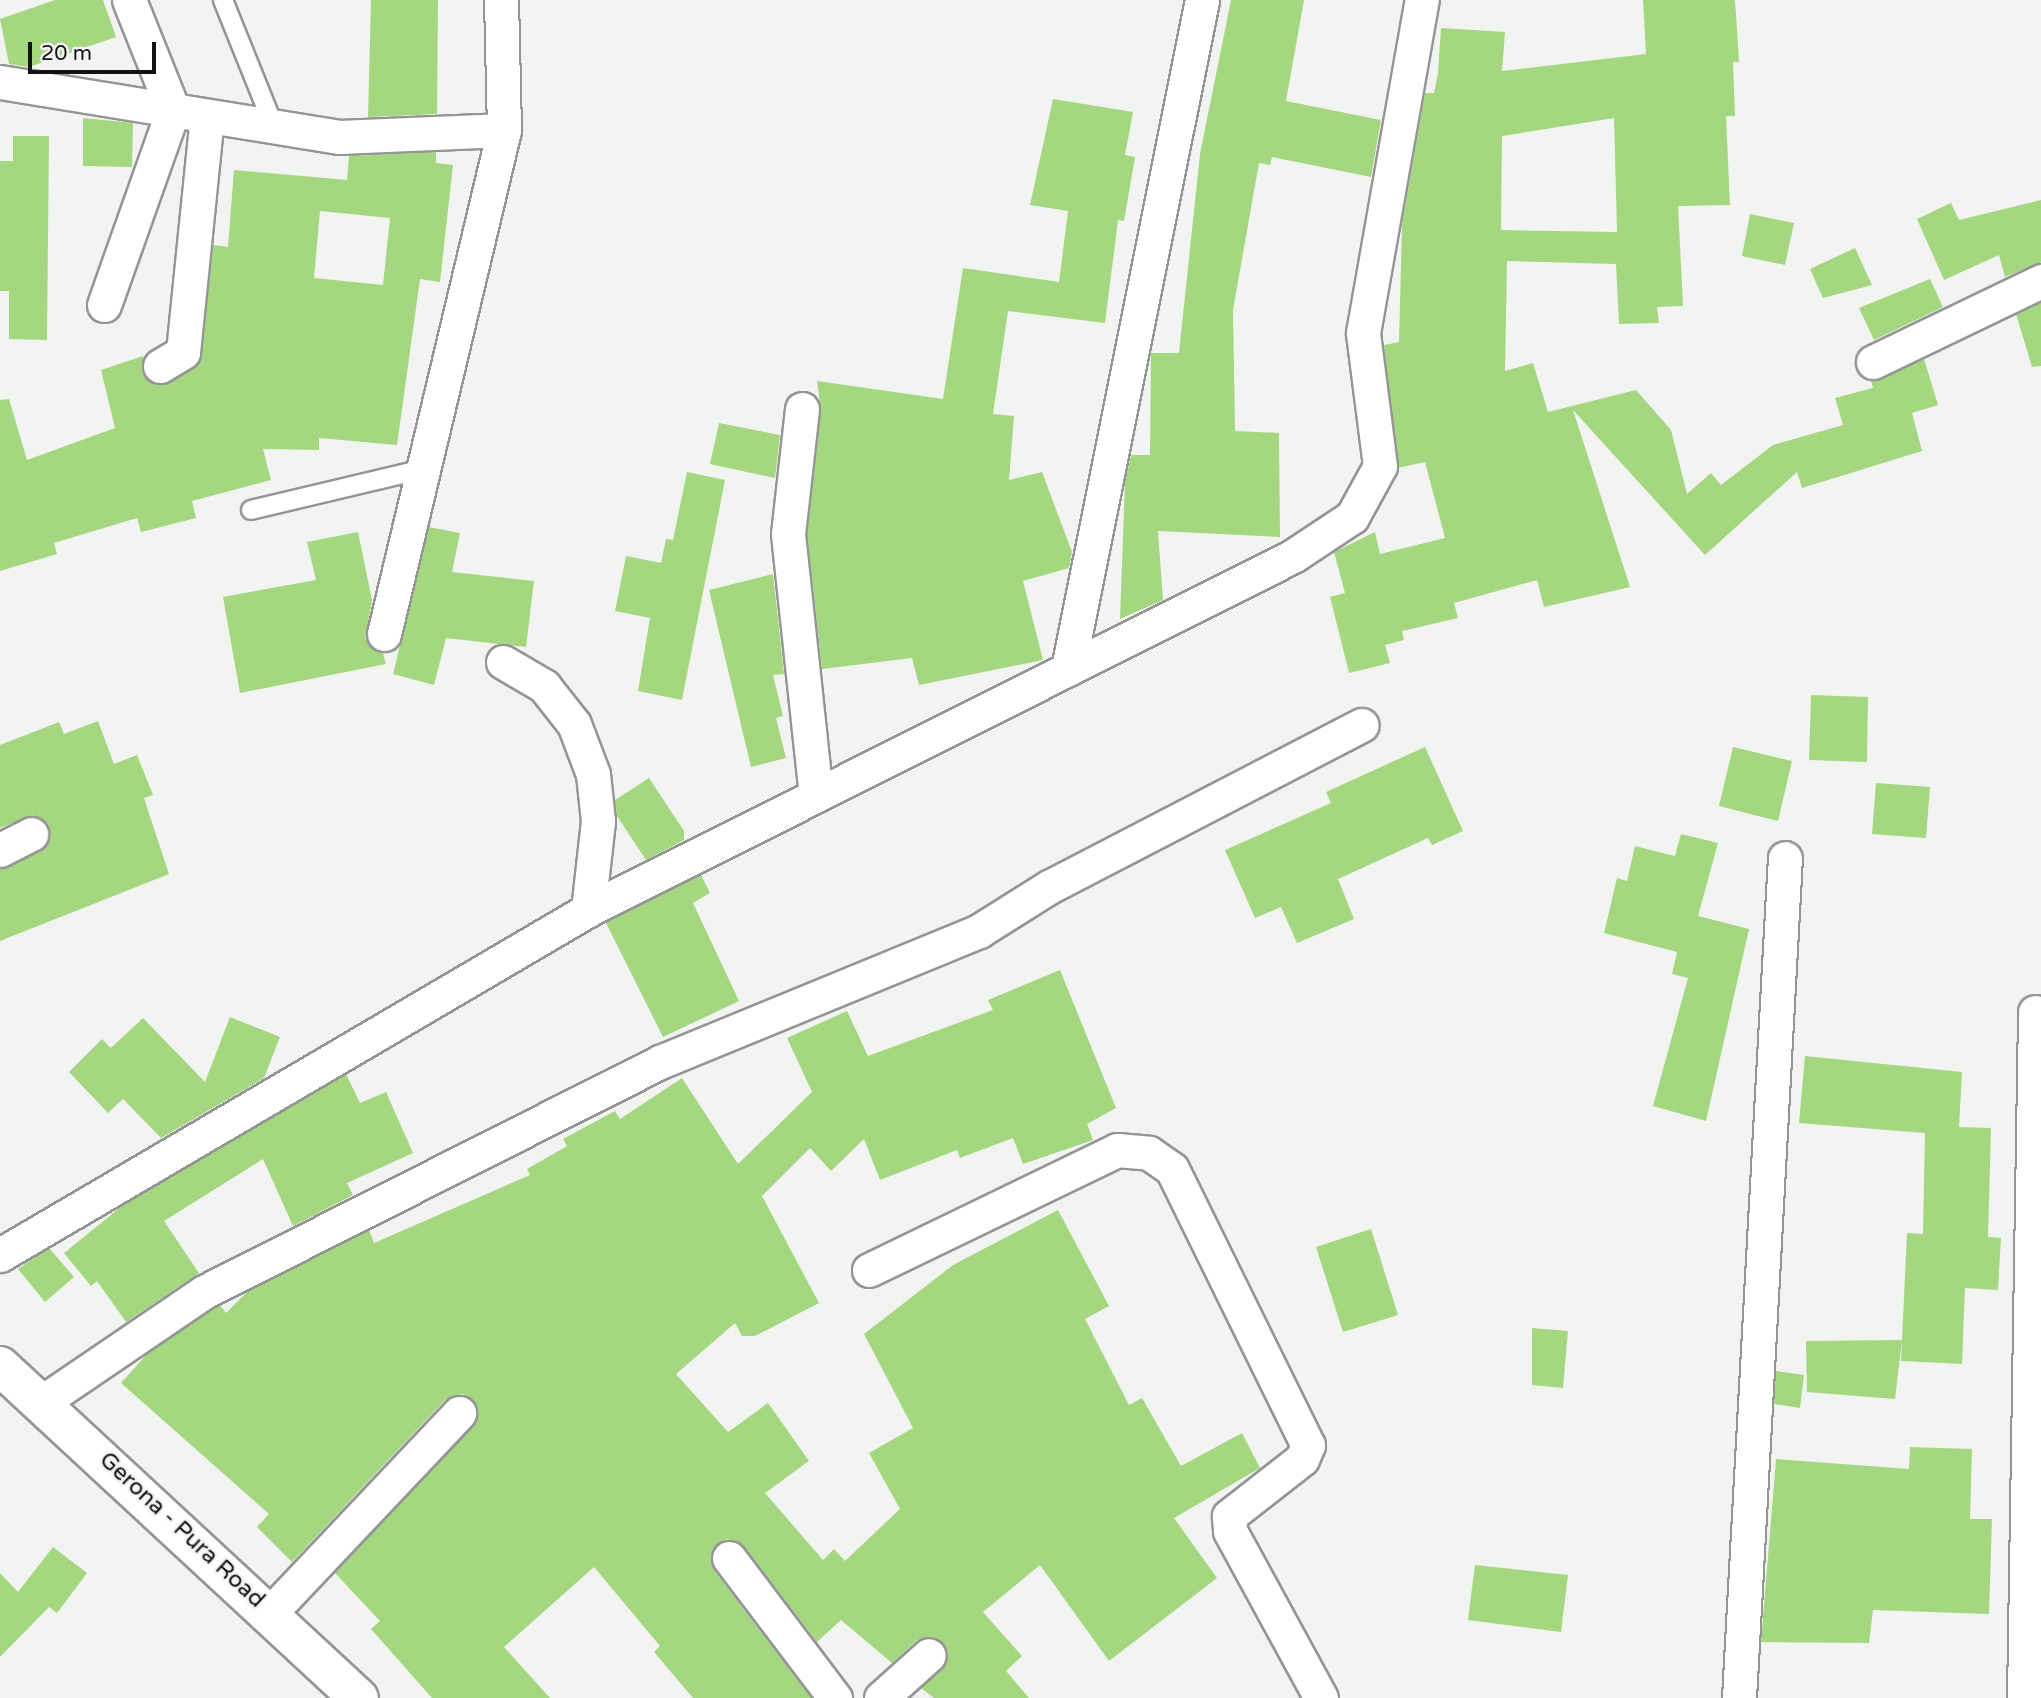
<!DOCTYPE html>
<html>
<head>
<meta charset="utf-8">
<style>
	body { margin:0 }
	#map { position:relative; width:2041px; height:1698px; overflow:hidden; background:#f2f4f1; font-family:"Varela Round",sans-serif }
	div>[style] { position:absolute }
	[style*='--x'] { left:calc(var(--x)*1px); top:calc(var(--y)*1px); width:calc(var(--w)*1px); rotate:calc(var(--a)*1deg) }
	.building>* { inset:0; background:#a5d680 }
	.roads { filter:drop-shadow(2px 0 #949693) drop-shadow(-2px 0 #949693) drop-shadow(0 2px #949693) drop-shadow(0 -2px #949693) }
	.service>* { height:18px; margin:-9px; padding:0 9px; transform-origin:9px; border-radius:9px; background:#fff }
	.minor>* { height:33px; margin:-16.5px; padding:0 16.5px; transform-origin:16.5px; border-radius:16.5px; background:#fff }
	.secondary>* { height:38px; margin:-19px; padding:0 19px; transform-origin:19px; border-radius:19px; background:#fff }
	span { translate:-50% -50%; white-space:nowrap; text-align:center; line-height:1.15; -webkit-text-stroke:5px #f2f4f1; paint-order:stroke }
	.street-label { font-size:23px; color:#121312 }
	.scale { position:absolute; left:28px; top:42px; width:128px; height:32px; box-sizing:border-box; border:4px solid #121312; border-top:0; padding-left:9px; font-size:21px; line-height:24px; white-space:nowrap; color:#121312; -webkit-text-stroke:5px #f2f4f1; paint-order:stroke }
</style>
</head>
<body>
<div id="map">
	<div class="building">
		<i style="clip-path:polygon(55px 0,103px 0,116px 37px,29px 67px,9px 64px,0 19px)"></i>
		<i style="clip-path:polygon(371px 0,438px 0,437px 114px,368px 117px)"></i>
		<i style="clip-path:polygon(1231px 0,1304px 0,1286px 101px,1381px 120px,1371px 177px,1272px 157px,1270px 165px,1259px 163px,1233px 310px,1235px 431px,1279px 433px,1280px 537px,1158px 531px,1163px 600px,1120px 619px,1125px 483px,1131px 455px,1150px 455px,1151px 353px,1179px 353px,1200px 154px)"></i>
		<i style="clip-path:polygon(evenodd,1643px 0,1735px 0,1739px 62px,1733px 62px,1735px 116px,1726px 116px,1730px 205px,1678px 206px,1683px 306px,1657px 307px,1659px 323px,1619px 324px,1616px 264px,1507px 261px,1505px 371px,1533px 363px,1548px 412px,1636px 390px,1671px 430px,1687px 494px,1711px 473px,1721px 485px,1773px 445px,1843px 425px,1835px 398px,1873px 388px,1871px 381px,1924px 359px,1938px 405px,1912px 413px,1922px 451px,1802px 488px,1797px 472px,1705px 555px,1573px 410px,1630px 587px,1544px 607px,1537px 580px,1454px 603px,1458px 618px,1402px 631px,1404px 640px,1385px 645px,1390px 663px,1349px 673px,1330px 597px,1345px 593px,1334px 552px,1375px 532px,1380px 554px,1445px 538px,1425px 462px,1398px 468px,1384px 345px,1399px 342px,1402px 224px,1425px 93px,1434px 93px,1438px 73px,1441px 28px,1505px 32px,1502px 71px,1646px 54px,1643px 0,1614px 118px,1617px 232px,1501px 230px,1502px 136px,1614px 118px)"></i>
		<i style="clip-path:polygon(1053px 99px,1133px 112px,1125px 155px,1135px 157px,1124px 221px,1118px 220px,1105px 323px,1008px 311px,993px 414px,1014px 416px,1009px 480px,1042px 472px,1072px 552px,1069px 568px,1023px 581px,1043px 660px,919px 685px,912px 658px,822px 669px,807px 534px,821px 411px,817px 381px,943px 399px,963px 268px,1059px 282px,1068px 211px,1030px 205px)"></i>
		<i style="clip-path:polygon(83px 118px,133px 123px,132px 167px,83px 166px)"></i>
		<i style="clip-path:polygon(13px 136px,49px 136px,47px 340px,9px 339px,9px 291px,0 291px,0 161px,13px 161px)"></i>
		<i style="clip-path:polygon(evenodd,436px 152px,436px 163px,453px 165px,440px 282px,420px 279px,397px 445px,319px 438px,319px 450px,263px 449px,271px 480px,192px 501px,196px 518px,141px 532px,137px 518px,54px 543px,57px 554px,0 571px,0 400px,9px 399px,27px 460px,115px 428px,101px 370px,143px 356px,144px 377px,161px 385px,199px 363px,213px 245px,228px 247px,234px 170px,347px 180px,349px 156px,436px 152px,320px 211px,390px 218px,383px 285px,314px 278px,320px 211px)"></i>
		<i style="clip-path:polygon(2041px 200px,2041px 262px,2005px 277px,1999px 255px,1944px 280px,1917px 219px,1951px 203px,1959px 220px)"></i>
		<i style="clip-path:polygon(1750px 214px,1794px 223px,1785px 265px,1742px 256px)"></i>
		<i style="clip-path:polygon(1855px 248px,1872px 285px,1823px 298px,1810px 269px)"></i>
		<i style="clip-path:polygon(1930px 279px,1943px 307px,1874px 340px,1859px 308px)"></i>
		<i style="clip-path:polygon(2041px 302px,2041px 366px,2032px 367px,2016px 314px)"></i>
		<i style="clip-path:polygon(719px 423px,780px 435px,775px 478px,710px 464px)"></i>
		<i style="clip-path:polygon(687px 472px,725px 480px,682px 700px,638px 691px,650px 618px,615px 611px,626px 556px,661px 563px,666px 539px,673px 540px)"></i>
		<i style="clip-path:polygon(429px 527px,460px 533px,452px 572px,534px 581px,526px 647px,446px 638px,434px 685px,393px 674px)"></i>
		<i style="clip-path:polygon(358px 532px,372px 600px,365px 639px,383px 653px,386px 664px,240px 693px,223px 597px,316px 580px,307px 542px)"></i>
		<i style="clip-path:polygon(773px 574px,784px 674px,773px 675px,783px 716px,776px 718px,786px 758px,751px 767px,709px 590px)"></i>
		<i style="clip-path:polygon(1811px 695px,1868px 697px,1867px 762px,1809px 760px)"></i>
		<i style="clip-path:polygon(98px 721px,114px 764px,137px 755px,153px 795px,144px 798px,169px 874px,0 941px,0 869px,40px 851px,50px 834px,33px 815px,0 828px,0 745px,59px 722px,64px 734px)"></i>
		<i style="clip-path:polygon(1425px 747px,1463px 831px,1432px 845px,1428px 838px,1338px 879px,1354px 919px,1297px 943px,1281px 907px,1255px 918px,1225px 850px,1331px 803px,1326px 792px)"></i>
		<i style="clip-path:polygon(1733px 747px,1792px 761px,1778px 821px,1719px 806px)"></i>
		<i style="clip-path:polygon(649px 778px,684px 831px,684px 840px,646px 860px,617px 816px,615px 800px)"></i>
		<i style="clip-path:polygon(1876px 783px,1930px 787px,1926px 838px,1872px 834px)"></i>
		<i style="clip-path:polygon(1681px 834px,1718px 843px,1698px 916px,1749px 929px,1706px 1121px,1653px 1106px,1688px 978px,1672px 974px,1677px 952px,1604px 933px,1617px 878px,1627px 881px,1635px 846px,1675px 856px)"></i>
		<i style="clip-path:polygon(701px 875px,710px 893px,693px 903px,739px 1001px,663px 1037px,606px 923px)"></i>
		<i style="clip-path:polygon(1060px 970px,1116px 1108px,1087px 1124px,1093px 1140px,1023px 1164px,1013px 1138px,960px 1158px,957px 1150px,880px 1180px,864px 1139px,831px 1171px,810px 1148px,762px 1196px,819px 1303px,755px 1336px,742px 1336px,735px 1323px,676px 1374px,728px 1432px,768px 1403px,809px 1461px,765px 1493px,823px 1560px,834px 1549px,845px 1561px,900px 1509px,869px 1453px,913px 1428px,864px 1334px,953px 1265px,1058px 1210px,1109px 1306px,1085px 1319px,1129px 1405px,1142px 1398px,1181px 1466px,1242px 1433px,1260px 1468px,1174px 1518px,1217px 1578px,1109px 1661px,1040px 1565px,983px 1612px,1022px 1656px,1006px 1671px,1029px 1698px,934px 1698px,921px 1688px,942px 1669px,948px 1652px,934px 1637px,917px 1640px,892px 1663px,841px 1620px,817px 1642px,744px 1546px,727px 1539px,712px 1550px,713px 1569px,811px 1698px,693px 1698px,654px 1652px,660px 1646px,594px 1567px,504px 1647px,550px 1698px,432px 1698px,371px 1629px,380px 1621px,335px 1573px,473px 1426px,478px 1417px,473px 1400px,463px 1394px,445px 1400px,292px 1562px,257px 1527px,269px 1514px,121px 1383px,148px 1353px,220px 1305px,226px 1313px,248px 1291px,369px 1230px,374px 1243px,530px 1175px,527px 1169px,567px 1146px,563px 1139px,615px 1111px,620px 1119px,682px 1078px,738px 1164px,812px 1092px,787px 1038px,847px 1011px,868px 1056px,993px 1010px,988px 1000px)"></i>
		<i style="clip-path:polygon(230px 1017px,280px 1037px,264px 1078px,161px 1138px,123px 1099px,108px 1113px,69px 1072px,102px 1039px,111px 1048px,143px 1018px,205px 1082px)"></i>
		<i style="clip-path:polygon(1805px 1056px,1962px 1072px,1959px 1127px,1991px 1128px,1988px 1237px,2001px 1238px,1998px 1290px,1965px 1288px,1962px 1364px,1901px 1361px,1907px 1233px,1923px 1234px,1925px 1133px,1799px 1123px)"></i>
		<i style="clip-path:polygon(346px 1074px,360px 1103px,386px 1092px,413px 1153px,347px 1183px,353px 1195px,293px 1226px,263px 1159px,164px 1221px,199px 1273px,126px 1322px,97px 1281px,91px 1286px,64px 1253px,122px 1206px)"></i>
		<i style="clip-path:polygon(1371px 1229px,1398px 1315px,1343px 1332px,1316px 1247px)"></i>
		<i style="clip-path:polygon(49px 1248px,74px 1277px,45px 1302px,18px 1269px)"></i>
		<i style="clip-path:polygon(1532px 1328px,1568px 1331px,1563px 1388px,1532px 1385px)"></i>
		<i style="clip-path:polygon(1902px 1340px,1895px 1399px,1807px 1392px,1806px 1341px)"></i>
		<i style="clip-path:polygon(1776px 1371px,1804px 1375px,1800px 1408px,1774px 1404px)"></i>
		<i style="clip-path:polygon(1910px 1447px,1972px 1449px,1970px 1519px,1992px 1519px,1989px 1614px,1873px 1610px,1869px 1643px,1761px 1642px,1776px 1459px,1909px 1469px)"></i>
		<i style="clip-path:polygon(53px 1547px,87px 1573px,57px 1613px,49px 1607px,0 1657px,0 1573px,18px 1592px)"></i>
		<i style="clip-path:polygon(1475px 1565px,1568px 1575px,1561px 1632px,1468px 1620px)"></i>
	</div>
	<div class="roads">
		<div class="service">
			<i style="--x:223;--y:0;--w:137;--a:68.1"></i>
			<i style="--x:251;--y:510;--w:177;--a:-13.4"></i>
		</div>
		<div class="minor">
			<i style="--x:0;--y:82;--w:343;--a:9.2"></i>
			<i style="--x:339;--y:137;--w:165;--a:-2.4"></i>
			<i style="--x:504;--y:130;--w:130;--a:-91.3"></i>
			<i style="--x:104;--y:305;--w:207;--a:-70.5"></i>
			<i style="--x:173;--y:110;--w:118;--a:-111.8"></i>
			<i style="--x:1873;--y:362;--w:187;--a:-25.7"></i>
			<i style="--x:160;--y:366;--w:27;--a:-31"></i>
			<i style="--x:183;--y:352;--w:237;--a:-84.2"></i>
			<i style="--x:802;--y:409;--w:126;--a:96.4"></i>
			<i style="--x:788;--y:534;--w:263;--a:83.9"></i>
			<i style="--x:384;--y:634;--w:518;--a:-76.61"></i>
			<i style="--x:503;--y:662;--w:48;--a:30.3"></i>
			<i style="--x:544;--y:686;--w:48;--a:51.7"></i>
			<i style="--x:574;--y:724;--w:53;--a:69.2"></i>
			<i style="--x:593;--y:774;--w:47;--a:83.9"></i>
			<i style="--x:598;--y:821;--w:90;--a:96.4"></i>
			<i style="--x:1068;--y:669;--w:682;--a:-78.67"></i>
			<i style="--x:0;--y:850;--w:35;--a:-27"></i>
			<i style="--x:0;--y:1255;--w:682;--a:-30.4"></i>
			<i style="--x:588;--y:910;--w:789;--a:-26.66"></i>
			<i style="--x:1293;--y:556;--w:71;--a:-33.5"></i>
			<i style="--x:1352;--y:517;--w:58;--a:-61.2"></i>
			<i style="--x:1380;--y:466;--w:134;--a:-97.3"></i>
			<i style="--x:1363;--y:333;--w:338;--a:-80"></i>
			<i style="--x:869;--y:1270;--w:276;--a:-25.8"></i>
			<i style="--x:1117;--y:1150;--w:32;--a:5"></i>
			<i style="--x:1149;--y:1153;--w:28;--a:35"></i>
			<i style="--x:1172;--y:1169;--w:308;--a:63.8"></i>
			<i style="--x:1308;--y:1445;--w:15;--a:113"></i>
			<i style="--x:1302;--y:1459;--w:93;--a:142"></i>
			<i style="--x:1229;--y:1516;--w:15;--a:86"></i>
			<i style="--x:1230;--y:1531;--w:190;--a:61.4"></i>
			<i style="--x:42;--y:1402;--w:196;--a:-34.2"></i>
			<i style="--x:204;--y:1292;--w:511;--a:-26.77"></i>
			<i style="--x:660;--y:1062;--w:345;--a:-22.3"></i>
			<i style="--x:979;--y:931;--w:83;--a:-32.2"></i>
			<i style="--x:1049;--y:887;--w:352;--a:-27.4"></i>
			<i style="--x:729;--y:1558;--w:176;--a:52.9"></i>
			<i style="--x:271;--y:1612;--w:274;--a:-46.6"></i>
			<i style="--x:881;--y:1698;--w:64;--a:-41.9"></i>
			<i style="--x:1739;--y:1698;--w:841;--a:-86.87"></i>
			<i style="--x:2024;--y:1698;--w:686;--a:-89.08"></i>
		</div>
		<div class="secondary">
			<i style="--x:0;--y:1366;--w:489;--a:42.8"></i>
		</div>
	</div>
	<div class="street-label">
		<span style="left:182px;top:1530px;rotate:43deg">Gerona - Pura Road</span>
	</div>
	<div class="scale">20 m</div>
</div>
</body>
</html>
